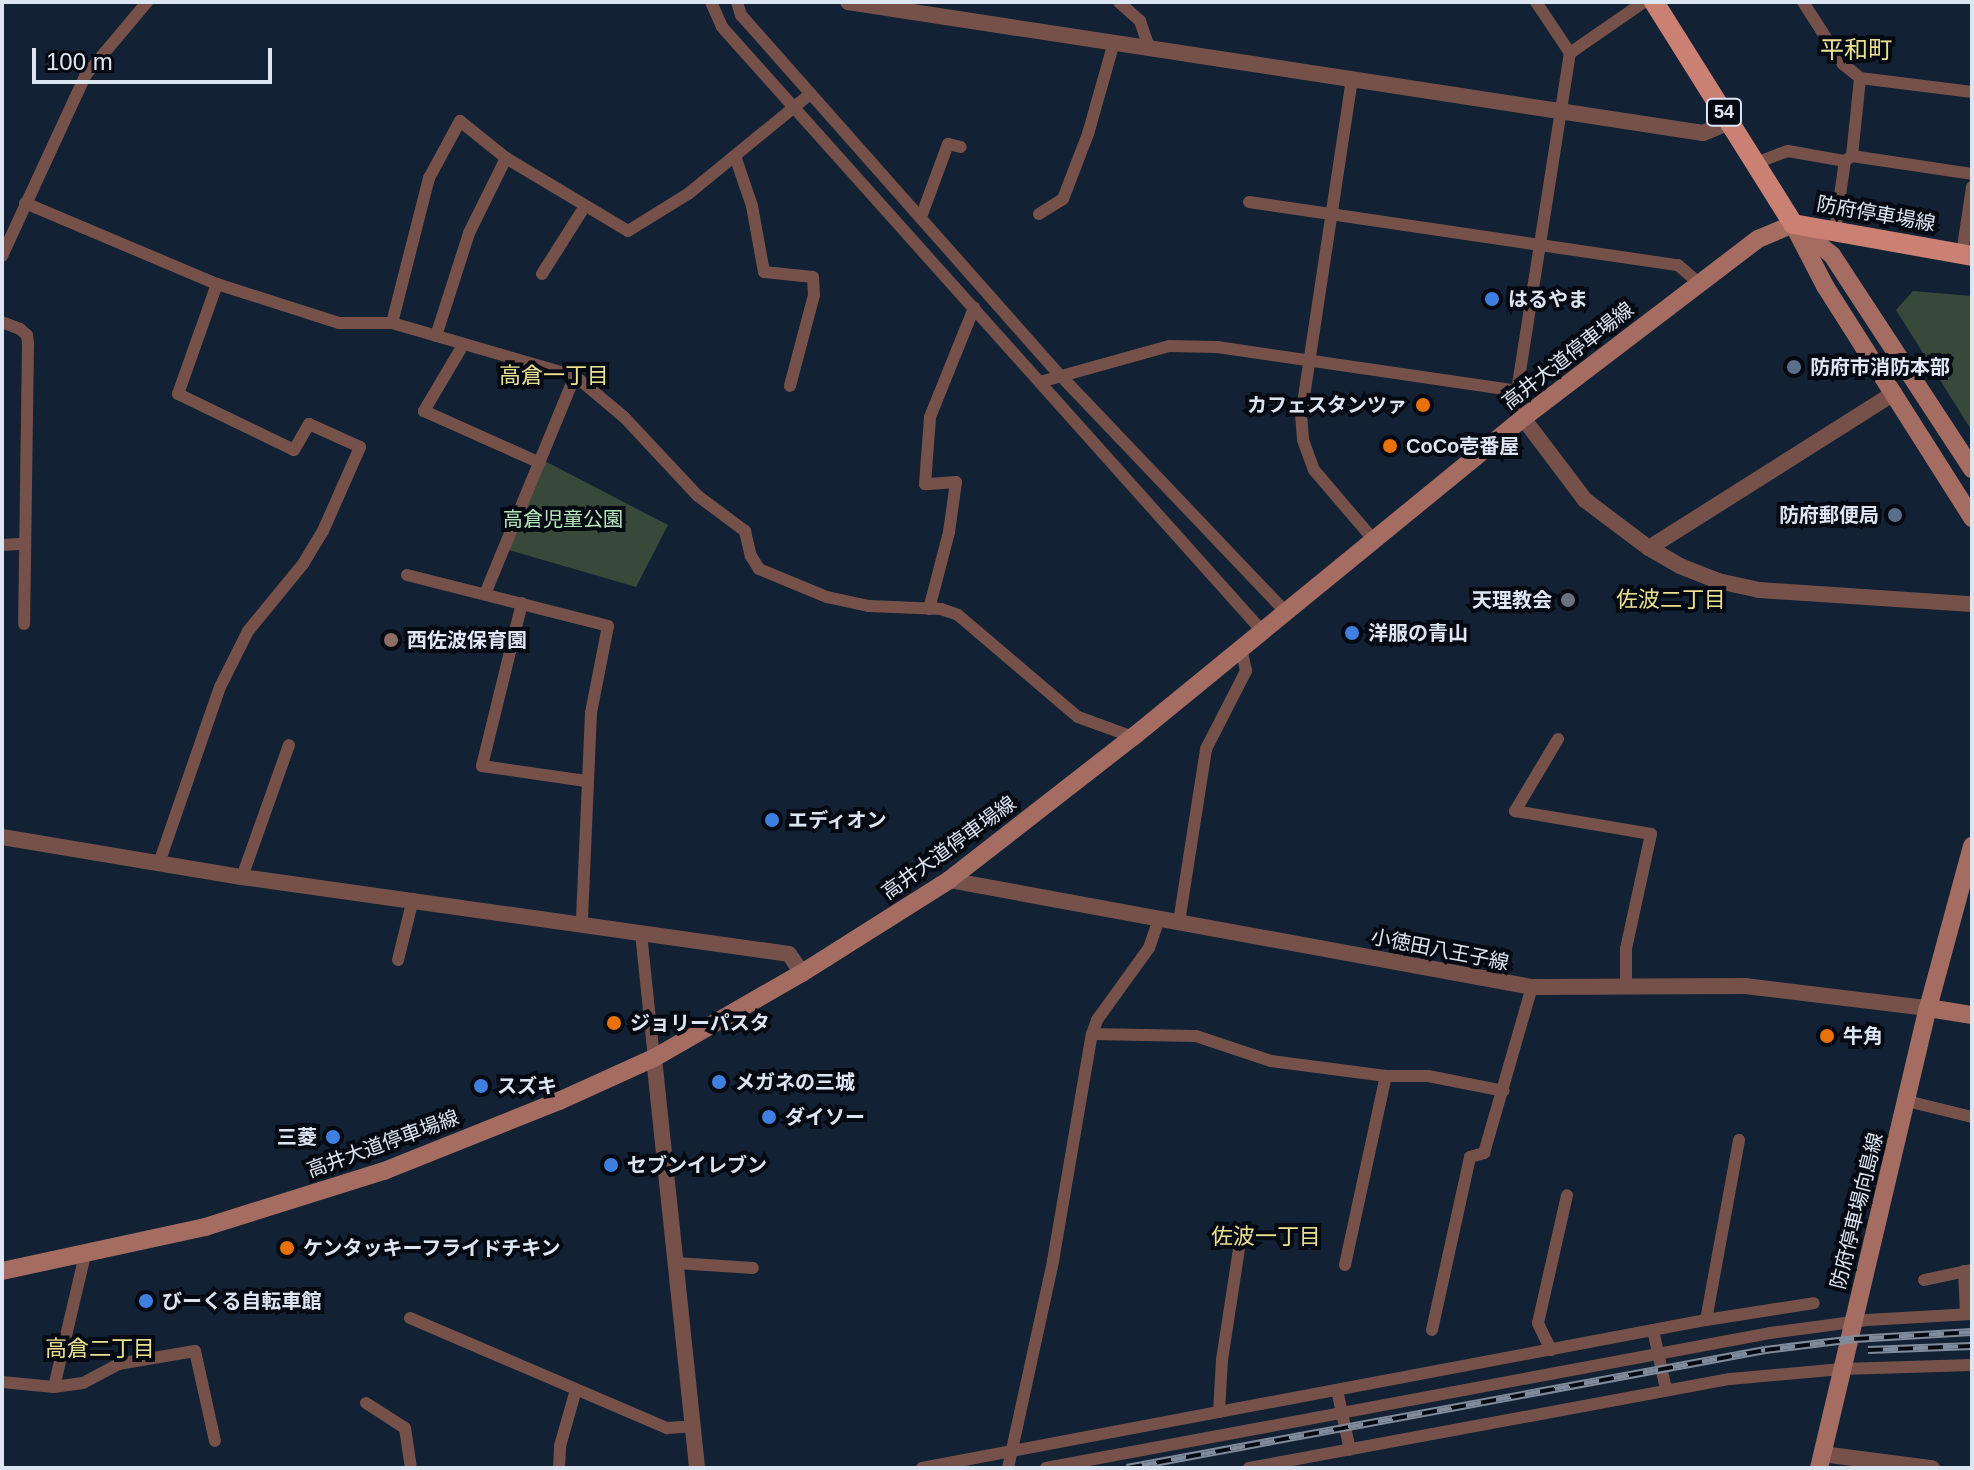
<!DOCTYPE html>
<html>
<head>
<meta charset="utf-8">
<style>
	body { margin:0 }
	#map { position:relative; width:1974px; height:1470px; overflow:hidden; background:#122133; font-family:Helvetica,"Noto Sans JP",sans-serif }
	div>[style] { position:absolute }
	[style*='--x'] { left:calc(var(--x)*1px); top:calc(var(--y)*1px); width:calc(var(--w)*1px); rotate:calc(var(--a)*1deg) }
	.green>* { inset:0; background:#38493a }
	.minor>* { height:12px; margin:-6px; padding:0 6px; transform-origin:6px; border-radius:6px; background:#75514a }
	.tertiary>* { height:16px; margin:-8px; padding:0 8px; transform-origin:8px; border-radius:8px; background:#75514a }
	.secondary>* { height:18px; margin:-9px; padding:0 9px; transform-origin:9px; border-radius:9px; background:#a56c62 }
	.primary>* { height:20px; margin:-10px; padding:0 10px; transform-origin:10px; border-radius:10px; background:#ca8073 }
	.rail>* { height:8px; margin-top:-4px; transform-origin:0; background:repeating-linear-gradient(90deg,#050a12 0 15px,#808c9b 0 30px); box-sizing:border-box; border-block:2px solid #808c9b }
	.dots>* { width:22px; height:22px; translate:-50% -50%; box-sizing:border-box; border:4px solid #050a12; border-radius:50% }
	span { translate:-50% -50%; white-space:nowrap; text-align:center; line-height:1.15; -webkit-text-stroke:8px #050a12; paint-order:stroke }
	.shield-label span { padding:2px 6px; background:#050a12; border:2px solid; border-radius:6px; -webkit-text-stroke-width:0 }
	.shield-label { font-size:18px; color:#dce6f2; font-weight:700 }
	.street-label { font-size:20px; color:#dce6f2 }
	.poi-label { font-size:20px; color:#dce6f2; font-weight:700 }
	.left { translate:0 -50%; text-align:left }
	.right { translate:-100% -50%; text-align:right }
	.park-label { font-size:20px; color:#b4e7bb }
	.neighbourhood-label { font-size:22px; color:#e9e091 }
	.quarter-label { font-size:24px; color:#e9e091 }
	.frame { position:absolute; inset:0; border:4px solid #dce6f2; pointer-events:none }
	.scale { position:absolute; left:32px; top:48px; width:240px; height:36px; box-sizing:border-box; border:4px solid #dce6f2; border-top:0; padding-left:10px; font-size:24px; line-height:28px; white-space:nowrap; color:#dce6f2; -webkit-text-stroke:6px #050a12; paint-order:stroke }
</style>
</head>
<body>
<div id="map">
	<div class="green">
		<i style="clip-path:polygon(1913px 291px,1972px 296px,1972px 431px,1896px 310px)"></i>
		<i style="clip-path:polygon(541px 459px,668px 525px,636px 587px,502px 548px)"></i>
	</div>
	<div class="minor">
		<i style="--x:711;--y:2;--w:27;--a:66"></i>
		<i style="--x:722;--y:27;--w:810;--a:48.2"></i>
		<i style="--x:737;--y:2;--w:14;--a:73"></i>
		<i style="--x:741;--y:15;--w:481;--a:48.5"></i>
		<i style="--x:1060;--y:375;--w:326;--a:46.4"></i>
		<i style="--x:1119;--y:2;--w:28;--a:42"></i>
		<i style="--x:1140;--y:21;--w:28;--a:71"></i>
		<i style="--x:1803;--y:2;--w:74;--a:57.2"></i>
		<i style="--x:1843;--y:64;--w:22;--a:39"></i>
		<i style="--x:1860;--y:78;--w:113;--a:7.1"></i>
		<i style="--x:1570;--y:53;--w:90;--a:-34.6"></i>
		<i style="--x:1352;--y:79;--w:340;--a:98.6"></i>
		<i style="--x:1301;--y:415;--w:25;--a:85"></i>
		<i style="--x:1303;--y:440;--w:32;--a:70"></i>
		<i style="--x:1314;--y:470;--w:91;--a:49.5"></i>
		<i style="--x:735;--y:156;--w:53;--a:71.2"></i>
		<i style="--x:752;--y:206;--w:67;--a:79.7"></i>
		<i style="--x:764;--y:272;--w:49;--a:5.8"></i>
		<i style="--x:813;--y:277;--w:18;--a:87"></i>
		<i style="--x:814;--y:295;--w:94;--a:104.8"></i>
		<i style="--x:1852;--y:156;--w:78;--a:-84.1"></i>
		<i style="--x:1756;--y:163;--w:34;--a:-21"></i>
		<i style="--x:1788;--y:151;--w:58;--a:10"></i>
		<i style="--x:1845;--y:161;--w:9;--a:-36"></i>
		<i style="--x:1852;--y:156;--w:121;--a:8.5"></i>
		<i style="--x:1249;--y:202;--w:434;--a:8.4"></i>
		<i style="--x:1678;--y:265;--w:28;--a:41"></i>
		<i style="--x:25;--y:203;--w:208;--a:22.9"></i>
		<i style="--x:217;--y:284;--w:128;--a:17.7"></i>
		<i style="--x:339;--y:323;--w:53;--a:0"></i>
		<i style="--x:392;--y:323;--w:191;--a:16.2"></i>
		<i style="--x:575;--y:376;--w:64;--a:39.9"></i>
		<i style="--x:624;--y:417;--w:108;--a:46.9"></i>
		<i style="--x:698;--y:496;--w:59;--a:36.7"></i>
		<i style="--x:745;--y:531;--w:26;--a:77"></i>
		<i style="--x:751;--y:556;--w:15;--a:58"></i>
		<i style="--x:759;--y:569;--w:74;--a:22.4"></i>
		<i style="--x:827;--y:597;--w:43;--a:12.1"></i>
		<i style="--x:869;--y:606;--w:72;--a:2.4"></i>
		<i style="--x:941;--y:609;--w:18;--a:19"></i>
		<i style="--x:958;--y:615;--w:157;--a:40.4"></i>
		<i style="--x:1078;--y:717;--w:59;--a:20"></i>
		<i style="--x:1039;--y:214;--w:28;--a:-32"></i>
		<i style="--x:1063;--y:199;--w:70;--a:-69"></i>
		<i style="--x:1088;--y:134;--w:96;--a:-74.2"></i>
		<i style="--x:921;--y:217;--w:78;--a:-69.7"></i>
		<i style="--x:948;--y:144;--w:13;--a:13"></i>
		<i style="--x:1835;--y:230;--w:70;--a:-81.8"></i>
		<i style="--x:1962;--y:254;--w:68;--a:-81.5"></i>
		<i style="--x:2;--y:256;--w:198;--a:-65.2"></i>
		<i style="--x:85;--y:76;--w:97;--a:-50"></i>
		<i style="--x:542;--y:274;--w:80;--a:-57.7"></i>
		<i style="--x:2;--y:322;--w:19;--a:21"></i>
		<i style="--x:20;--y:329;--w:9;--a:41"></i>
		<i style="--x:27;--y:335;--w:9;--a:84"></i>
		<i style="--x:28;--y:344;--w:280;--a:90.8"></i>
		<i style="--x:392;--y:323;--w:150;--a:-75.7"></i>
		<i style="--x:429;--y:178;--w:65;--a:-61.5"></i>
		<i style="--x:460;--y:121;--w:59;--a:38.8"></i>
		<i style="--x:506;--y:158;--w:142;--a:30.9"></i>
		<i style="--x:628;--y:231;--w:70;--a:-31.7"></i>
		<i style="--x:688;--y:194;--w:158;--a:-39.3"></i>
		<i style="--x:436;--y:336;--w:108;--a:-72.2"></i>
		<i style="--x:469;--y:233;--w:84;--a:-63.7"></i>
		<i style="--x:463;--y:345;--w:77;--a:120.6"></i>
		<i style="--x:424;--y:411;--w:127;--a:24.1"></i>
		<i style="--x:1040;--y:382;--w:134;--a:-15.6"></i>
		<i style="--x:1169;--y:346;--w:48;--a:1.2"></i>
		<i style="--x:1217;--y:347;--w:303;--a:8.3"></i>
		<i style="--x:1517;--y:391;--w:28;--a:77"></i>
		<i style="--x:1517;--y:391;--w:342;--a:-81.1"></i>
		<i style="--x:1570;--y:53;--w:61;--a:-123.7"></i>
		<i style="--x:2;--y:545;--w:22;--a:-3"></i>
		<i style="--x:407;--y:575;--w:207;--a:14.2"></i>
		<i style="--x:608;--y:626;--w:89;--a:101.1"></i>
		<i style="--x:591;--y:713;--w:210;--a:92.5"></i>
		<i style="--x:485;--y:594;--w:236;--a:-67.6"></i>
		<i style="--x:522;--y:603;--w:168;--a:103.8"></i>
		<i style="--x:482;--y:766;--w:105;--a:8.2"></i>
		<i style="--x:929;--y:609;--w:80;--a:-75.4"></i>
		<i style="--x:949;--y:532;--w:50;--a:-82"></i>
		<i style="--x:956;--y:482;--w:31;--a:176"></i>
		<i style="--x:925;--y:484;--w:67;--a:-85.7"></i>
		<i style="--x:930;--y:417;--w:118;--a:-68"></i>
		<i style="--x:1558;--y:739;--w:84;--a:120.8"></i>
		<i style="--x:1515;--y:811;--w:138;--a:9.6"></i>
		<i style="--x:1651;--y:834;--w:118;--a:102.3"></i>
		<i style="--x:1626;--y:949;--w:37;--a:90"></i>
		<i style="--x:159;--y:863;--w:186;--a:-70.9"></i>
		<i style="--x:220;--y:687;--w:63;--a:-63.4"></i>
		<i style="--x:248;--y:631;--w:87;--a:-50.6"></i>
		<i style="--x:303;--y:564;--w:39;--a:-59"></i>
		<i style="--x:323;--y:531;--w:92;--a:-66.2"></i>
		<i style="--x:360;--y:447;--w:56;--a:-155.7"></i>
		<i style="--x:309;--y:424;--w:30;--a:120"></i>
		<i style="--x:294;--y:450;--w:129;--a:-154.2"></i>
		<i style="--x:178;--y:394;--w:117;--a:-70.5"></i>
		<i style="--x:242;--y:877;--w:140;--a:-70.4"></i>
		<i style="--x:1179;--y:922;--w:175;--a:-81.1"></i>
		<i style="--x:1206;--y:749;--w:88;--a:-62.9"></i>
		<i style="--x:1246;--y:671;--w:24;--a:-102"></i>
		<i style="--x:641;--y:933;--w:126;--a:84.1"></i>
		<i style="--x:398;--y:960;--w:63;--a:-76.2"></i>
		<i style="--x:1092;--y:1034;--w:104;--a:1.1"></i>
		<i style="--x:1196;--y:1036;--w:79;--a:18.4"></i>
		<i style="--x:1271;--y:1061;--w:116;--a:7.4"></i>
		<i style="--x:1386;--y:1076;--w:42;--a:0"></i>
		<i style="--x:1428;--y:1076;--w:77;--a:11.2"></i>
		<i style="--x:1907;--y:1101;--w:67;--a:13.8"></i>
		<i style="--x:676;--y:1263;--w:77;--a:3.7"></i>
		<i style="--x:1345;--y:1265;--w:193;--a:-77.8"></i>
		<i style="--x:1964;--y:1271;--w:43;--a:87.3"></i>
		<i style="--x:1924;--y:1280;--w:49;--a:-11.8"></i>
		<i style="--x:410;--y:1318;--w:280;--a:23.2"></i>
		<i style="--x:667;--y:1428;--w:26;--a:-4"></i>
		<i style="--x:1706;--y:1320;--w:183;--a:-79.6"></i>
		<i style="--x:1432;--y:1330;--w:177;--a:-77.6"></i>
		<i style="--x:1470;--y:1157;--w:15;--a:-16"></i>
		<i style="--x:1484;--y:1153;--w:173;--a:-73.9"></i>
		<i style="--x:1653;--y:1330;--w:60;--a:77.6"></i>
		<i style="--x:1551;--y:1350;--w:30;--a:-116"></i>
		<i style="--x:1538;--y:1323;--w:131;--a:-77.2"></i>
		<i style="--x:2;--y:1382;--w:52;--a:5.5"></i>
		<i style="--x:54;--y:1387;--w:29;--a:-8"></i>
		<i style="--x:83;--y:1383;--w:40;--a:-28"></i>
		<i style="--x:118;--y:1364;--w:78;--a:-9.6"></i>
		<i style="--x:195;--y:1351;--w:92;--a:77.5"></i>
		<i style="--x:54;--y:1387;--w:136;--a:-76.8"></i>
		<i style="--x:1337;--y:1390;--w:61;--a:77.8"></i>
		<i style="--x:366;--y:1403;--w:46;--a:32.7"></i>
		<i style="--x:405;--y:1428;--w:40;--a:81.5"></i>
		<i style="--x:1219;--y:1412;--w:52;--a:-86.7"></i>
		<i style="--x:1222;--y:1360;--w:119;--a:-81.3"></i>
		<i style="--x:559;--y:1468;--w:22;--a:-87"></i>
		<i style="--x:560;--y:1446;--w:58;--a:-74.1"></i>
		<i style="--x:922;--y:1468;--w:798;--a:-10.69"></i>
		<i style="--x:1706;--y:1320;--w:109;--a:-8.9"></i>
		<i style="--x:1008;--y:1468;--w:212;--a:-77.7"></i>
		<i style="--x:1053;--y:1261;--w:230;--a:-80.3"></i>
		<i style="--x:1092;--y:1034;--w:15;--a:-70"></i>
		<i style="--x:1097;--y:1020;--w:89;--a:-54.2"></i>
		<i style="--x:1149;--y:948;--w:31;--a:-71"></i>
		<i style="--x:1046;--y:1468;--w:736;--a:-10.56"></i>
		<i style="--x:1770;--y:1333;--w:98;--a:-7.6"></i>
		<i style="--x:1867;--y:1320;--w:105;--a:-3.3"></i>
		<i style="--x:1249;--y:1468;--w:489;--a:-10.5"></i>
		<i style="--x:1730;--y:1379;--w:112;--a:-5.1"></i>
		<i style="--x:1842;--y:1369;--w:130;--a:-1.8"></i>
	</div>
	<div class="tertiary">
		<i style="--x:848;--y:2;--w:865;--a:8.71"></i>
		<i style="--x:1703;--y:133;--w:29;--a:-22"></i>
		<i style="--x:1523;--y:418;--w:103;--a:52.9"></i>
		<i style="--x:1585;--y:500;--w:80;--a:36.9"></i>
		<i style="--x:1649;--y:548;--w:36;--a:30"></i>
		<i style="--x:1680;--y:566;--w:41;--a:21.5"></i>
		<i style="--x:1718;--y:581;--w:42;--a:12.4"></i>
		<i style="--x:1759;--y:590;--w:213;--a:3.8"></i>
		<i style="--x:1649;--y:548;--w:290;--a:-32.3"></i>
		<i style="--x:2;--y:837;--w:243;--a:9.5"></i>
		<i style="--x:242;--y:877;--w:552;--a:8.01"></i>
		<i style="--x:789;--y:954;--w:23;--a:56"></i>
		<i style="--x:949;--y:880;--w:593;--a:10.4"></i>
		<i style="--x:1532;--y:987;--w:213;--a:-0.3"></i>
		<i style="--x:1745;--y:986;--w:184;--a:6.9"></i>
		<i style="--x:654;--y:1058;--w:412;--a:84"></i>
		<i style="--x:1822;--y:1454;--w:111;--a:7.3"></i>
	</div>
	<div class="secondary">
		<i style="--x:1793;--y:224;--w:70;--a:62.7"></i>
		<i style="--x:1825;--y:286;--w:275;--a:57.6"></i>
		<i style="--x:1798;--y:228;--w:43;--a:38.5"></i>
		<i style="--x:1832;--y:255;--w:256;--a:56.8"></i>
		<i style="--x:1928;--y:1008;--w:45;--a:9"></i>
		<i style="--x:2;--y:1271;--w:208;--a:-12.2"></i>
		<i style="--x:205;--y:1227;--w:188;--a:-17.4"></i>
		<i style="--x:384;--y:1171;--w:188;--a:-21.8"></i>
		<i style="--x:559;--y:1101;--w:104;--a:-24.4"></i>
		<i style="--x:654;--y:1058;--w:171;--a:-29.9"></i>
		<i style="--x:802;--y:973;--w:174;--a:-32.3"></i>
		<i style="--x:949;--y:880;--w:233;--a:-37.9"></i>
		<i style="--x:1133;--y:737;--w:504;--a:-39.28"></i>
		<i style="--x:1523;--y:418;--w:295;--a:-37.3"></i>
		<i style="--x:1758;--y:239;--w:38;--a:-23"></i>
		<i style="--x:1819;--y:1468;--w:473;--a:-76.7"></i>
		<i style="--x:1928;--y:1008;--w:168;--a:-74.8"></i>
	</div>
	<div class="primary">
		<i style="--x:1654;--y:2;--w:262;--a:57.9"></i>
		<i style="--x:1793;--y:224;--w:182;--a:10.1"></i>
	</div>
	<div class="rail">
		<i style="--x:1868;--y:1350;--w:104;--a:-2.2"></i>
		<i style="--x:1127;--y:1468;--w:649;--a:-10.48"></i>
		<i style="--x:1765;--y:1350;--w:90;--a:-7"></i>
		<i style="--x:1854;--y:1339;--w:118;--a:-3.4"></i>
	</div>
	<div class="dots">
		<i style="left:1492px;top:299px;background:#3f7fe0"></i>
		<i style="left:1794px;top:367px;background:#5c6f8a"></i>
		<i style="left:1423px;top:405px;background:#e8710a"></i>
		<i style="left:1390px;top:446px;background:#e8710a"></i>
		<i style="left:1895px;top:515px;background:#5c6f8a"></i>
		<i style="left:1568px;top:600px;background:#6b7280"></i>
		<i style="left:1352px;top:633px;background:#3f7fe0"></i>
		<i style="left:391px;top:640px;background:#8d6e63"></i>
		<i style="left:772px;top:820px;background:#3f7fe0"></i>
		<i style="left:614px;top:1023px;background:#e8710a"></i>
		<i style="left:1827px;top:1036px;background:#e8710a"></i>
		<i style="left:719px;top:1082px;background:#3f7fe0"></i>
		<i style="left:481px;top:1086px;background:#3f7fe0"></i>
		<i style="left:769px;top:1117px;background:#3f7fe0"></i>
		<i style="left:333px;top:1137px;background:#3f7fe0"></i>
		<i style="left:611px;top:1165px;background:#3f7fe0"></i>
		<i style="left:287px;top:1248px;background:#e8710a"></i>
		<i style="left:146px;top:1301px;background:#3f7fe0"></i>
	</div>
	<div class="shield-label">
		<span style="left:1724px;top:112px">54</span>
	</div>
	<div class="street-label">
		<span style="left:1876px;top:214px;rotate:10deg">防府停車場線</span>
		<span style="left:1568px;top:356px;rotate:-38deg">高井大道停車場線</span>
		<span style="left:949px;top:848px;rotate:-36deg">高井大道停車場線</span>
		<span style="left:1440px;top:950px;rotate:11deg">小徳田八王子線</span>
		<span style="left:383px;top:1144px;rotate:-20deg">高井大道停車場線</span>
		<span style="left:1857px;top:1211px;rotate:-76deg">防府停車場向島線</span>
	</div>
	<div class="poi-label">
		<span class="left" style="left:1508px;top:299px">はるやま</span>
		<span class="left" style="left:1810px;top:367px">防府市消防本部</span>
		<span class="right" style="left:1407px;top:405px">カフェスタンツァ</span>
		<span class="left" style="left:1406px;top:446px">CoCo壱番屋</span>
		<span class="right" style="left:1879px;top:515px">防府郵便局</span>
		<span class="right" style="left:1552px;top:600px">天理教会</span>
		<span class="left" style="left:1368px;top:633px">洋服の青山</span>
		<span class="left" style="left:407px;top:640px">西佐波保育園</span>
		<span class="left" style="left:788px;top:820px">エディオン</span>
		<span class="left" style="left:630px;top:1023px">ジョリーパスタ</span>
		<span class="left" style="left:1843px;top:1036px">牛角</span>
		<span class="left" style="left:735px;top:1082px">メガネの三城</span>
		<span class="left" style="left:497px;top:1086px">スズキ</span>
		<span class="left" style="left:785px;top:1117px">ダイソー</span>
		<span class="right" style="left:317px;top:1137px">三菱</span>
		<span class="left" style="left:627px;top:1165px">セブンイレブン</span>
		<span class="left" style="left:303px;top:1248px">ケンタッキーフライドチキン</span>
		<span class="left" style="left:162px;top:1301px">びーくる自転車館</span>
	</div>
	<div class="park-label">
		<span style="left:563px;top:519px">高倉児童公園</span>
	</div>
	<div class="neighbourhood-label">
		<span style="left:554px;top:376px">高倉一丁目</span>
		<span style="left:1671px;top:600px">佐波二丁目</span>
		<span style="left:1266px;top:1237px">佐波一丁目</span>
		<span style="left:100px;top:1349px">高倉二丁目</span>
	</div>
	<div class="quarter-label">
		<span style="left:1856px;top:50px">平和町</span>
	</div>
	<div class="frame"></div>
	<div class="scale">100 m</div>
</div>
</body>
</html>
